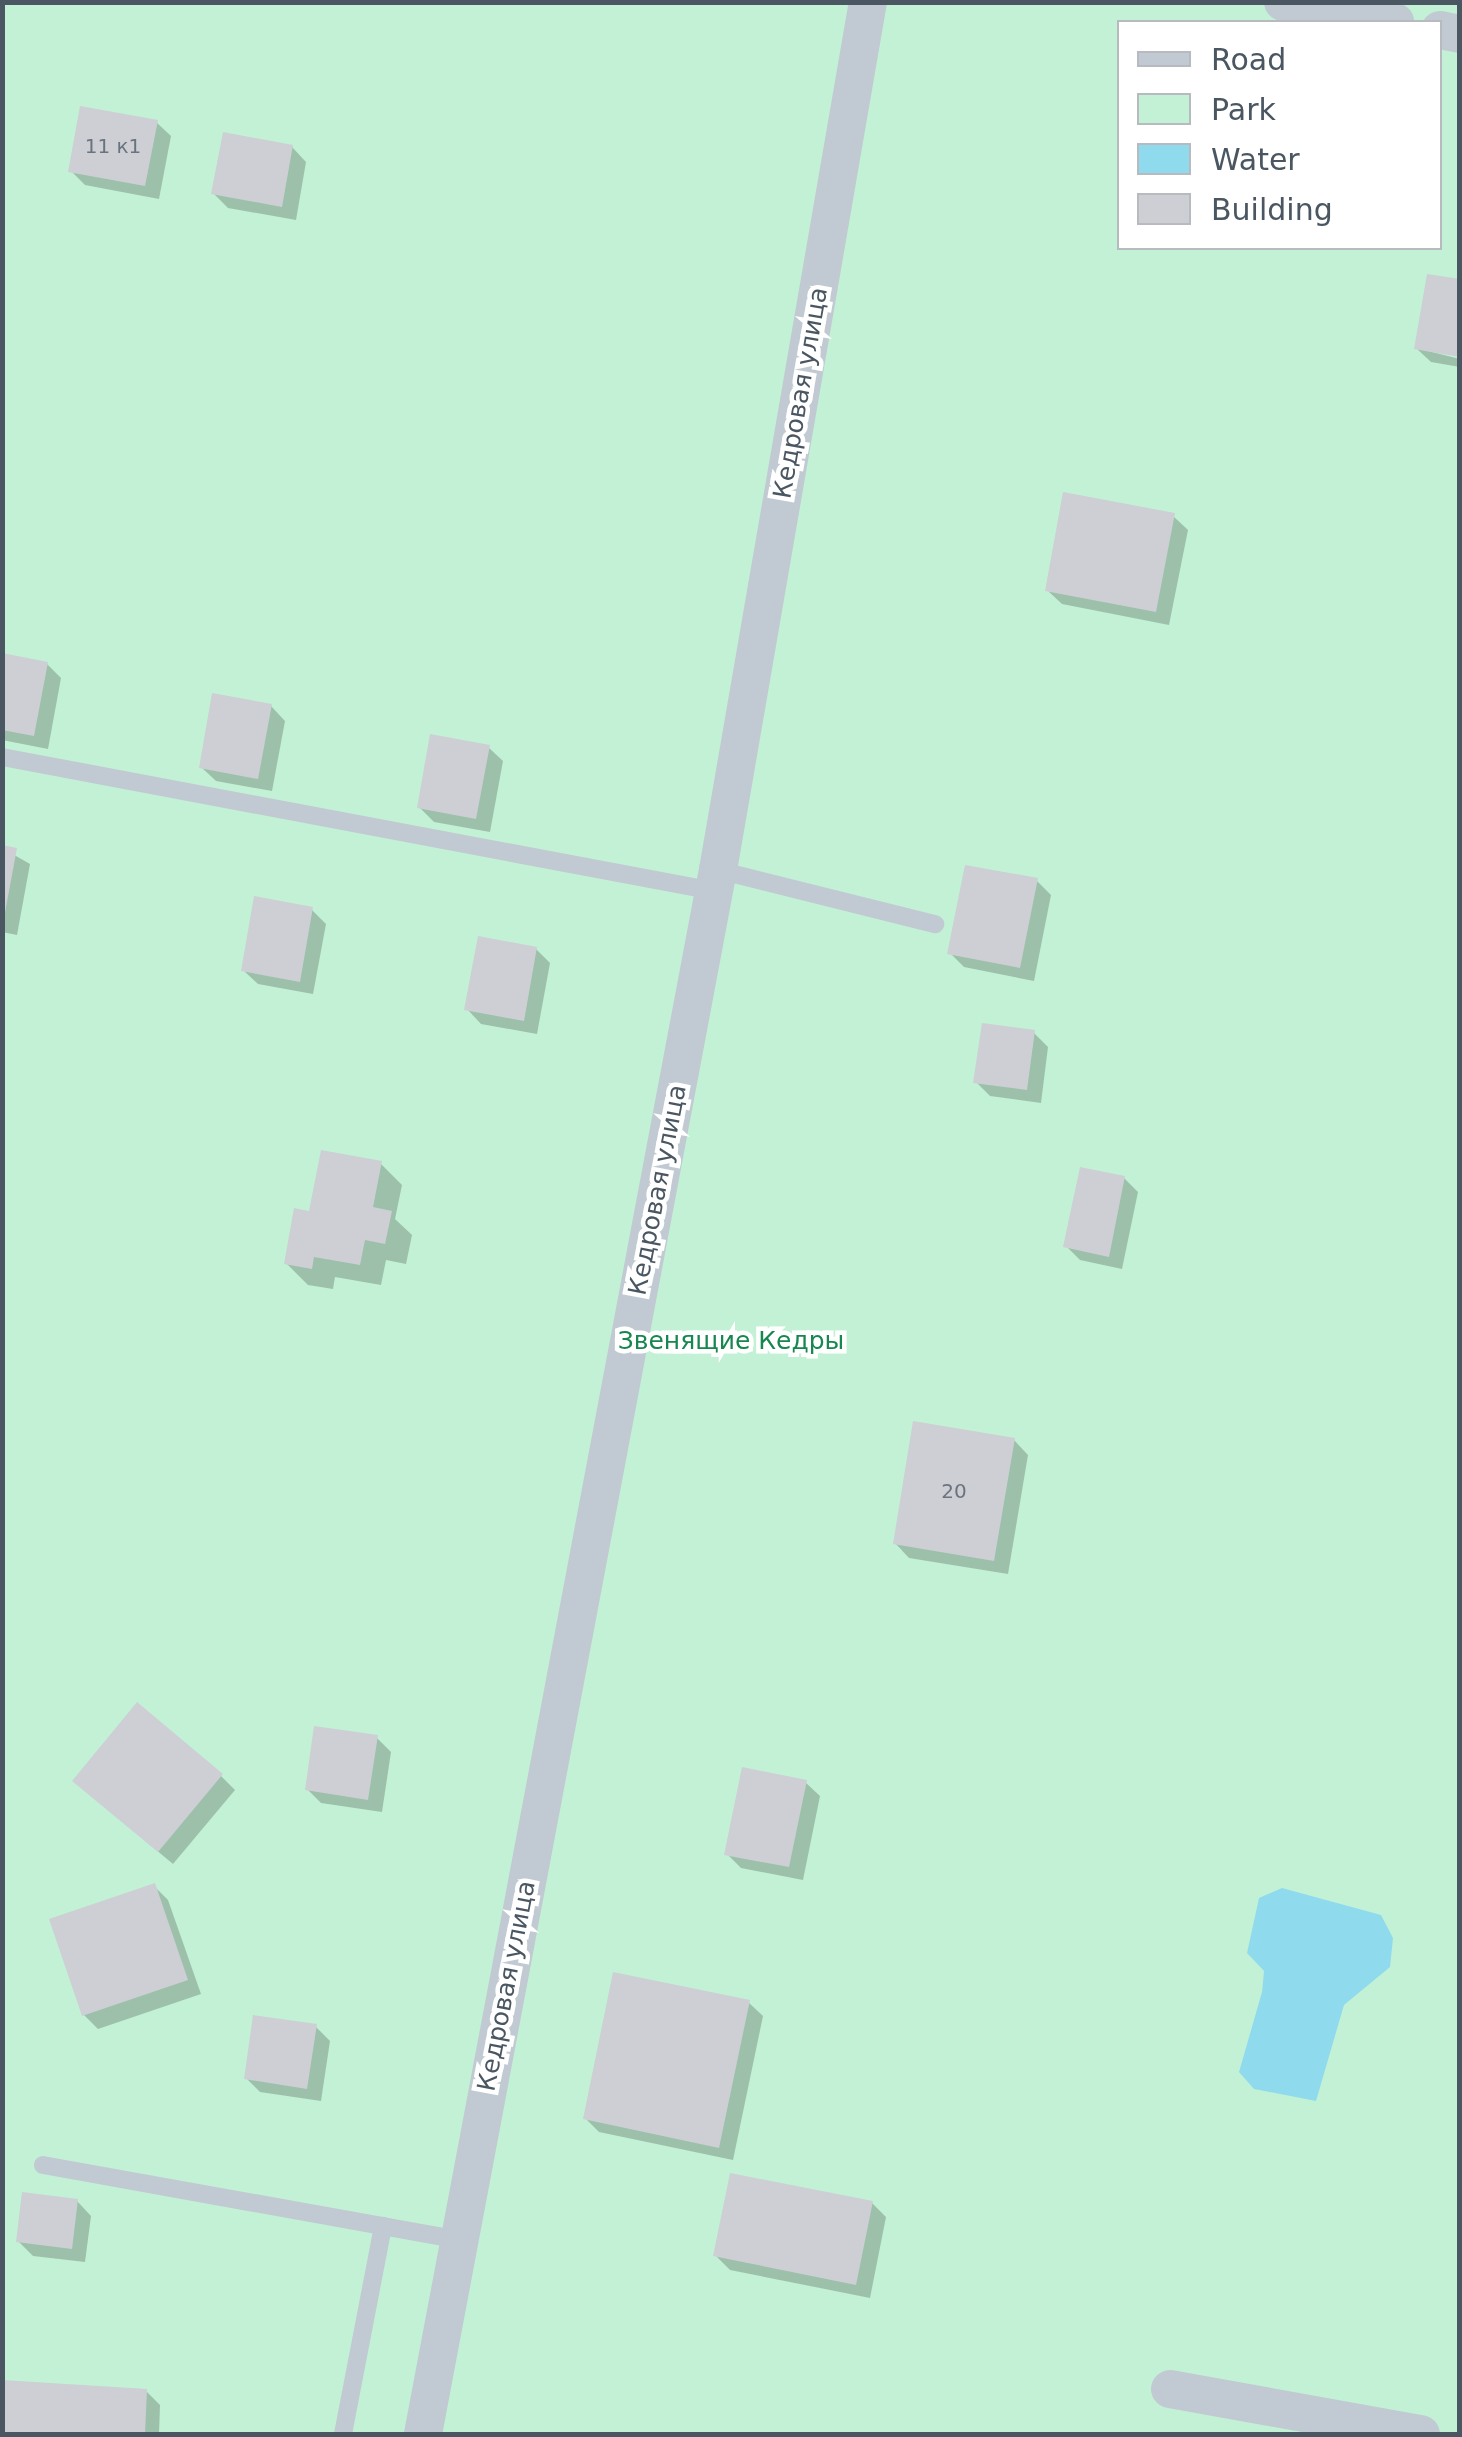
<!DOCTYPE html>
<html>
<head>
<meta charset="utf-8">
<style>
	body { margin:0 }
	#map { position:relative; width:1462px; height:2437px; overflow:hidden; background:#f5f3f3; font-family:"DejaVu Sans",sans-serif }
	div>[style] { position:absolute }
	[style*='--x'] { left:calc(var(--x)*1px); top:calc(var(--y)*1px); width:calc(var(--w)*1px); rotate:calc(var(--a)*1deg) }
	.green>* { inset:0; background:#c3f1d5 }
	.water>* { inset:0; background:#90daee }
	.shadow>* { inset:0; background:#0003 }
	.building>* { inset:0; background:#cdcfd5 }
	.service>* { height:18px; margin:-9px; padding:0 9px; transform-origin:9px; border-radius:9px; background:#c1cad2 }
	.minor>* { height:38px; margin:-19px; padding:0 19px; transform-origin:19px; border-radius:19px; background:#c1cad2 }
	span { translate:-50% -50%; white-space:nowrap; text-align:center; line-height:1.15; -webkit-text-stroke:9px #fff; paint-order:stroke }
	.number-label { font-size:20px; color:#6b747e }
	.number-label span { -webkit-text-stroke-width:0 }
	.street-label { font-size:25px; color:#4a5661 }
	.park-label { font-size:25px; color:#17864f }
	.frame { position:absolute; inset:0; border:5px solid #4a5661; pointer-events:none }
	.legend { position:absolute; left:1117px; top:20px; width:325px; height:230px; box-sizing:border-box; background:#fff; border:2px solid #b7bbc0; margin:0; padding:12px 18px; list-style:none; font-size:30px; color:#4a5661 }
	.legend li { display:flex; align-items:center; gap:20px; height:50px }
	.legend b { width:50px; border:2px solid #b7bbc0 }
</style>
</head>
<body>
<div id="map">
	<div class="green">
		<i style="clip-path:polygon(evenodd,3px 3px,1459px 3px,1459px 2434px,3px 2434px,3px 3px,1120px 22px,1440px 22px,1440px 248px,1120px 248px,1120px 22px)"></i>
	</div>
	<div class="water">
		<i style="clip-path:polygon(1282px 1888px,1381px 1915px,1393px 1938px,1390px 1967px,1344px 2005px,1316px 2101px,1254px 2089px,1239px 2072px,1262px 1992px,1264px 1971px,1247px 1953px,1259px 1898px)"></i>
	</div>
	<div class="shadow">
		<i style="clip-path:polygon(156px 122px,171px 136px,159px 199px,85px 185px,71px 171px)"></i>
		<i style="clip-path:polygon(292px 147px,306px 162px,296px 220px,228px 208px,214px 194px)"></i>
		<i style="clip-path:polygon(1416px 348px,1460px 359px,1460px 367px,1431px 362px)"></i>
		<i style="clip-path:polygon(1173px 516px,1188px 530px,1169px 625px,1062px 604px,1047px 590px)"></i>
		<i style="clip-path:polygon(2px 656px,47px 664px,61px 678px,48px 749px,2px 740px)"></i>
		<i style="clip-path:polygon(271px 706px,285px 721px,272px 791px,216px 781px,201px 767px)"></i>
		<i style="clip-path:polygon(488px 747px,503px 761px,490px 832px,434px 822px,420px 808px)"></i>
		<i style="clip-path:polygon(2px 848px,30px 864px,17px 935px,2px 932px)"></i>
		<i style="clip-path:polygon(1036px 880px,1051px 895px,1034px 981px,964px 967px,950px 953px)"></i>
		<i style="clip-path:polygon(312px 910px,326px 924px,313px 994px,258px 984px,243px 970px)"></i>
		<i style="clip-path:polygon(536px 949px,550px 963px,537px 1034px,481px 1024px,467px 1009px)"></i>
		<i style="clip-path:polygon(1034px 1033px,1048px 1047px,1041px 1103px,990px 1096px,976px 1082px)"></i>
		<i style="clip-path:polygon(380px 1163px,402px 1185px,395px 1219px,412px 1235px,406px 1264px,386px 1260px,381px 1285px,335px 1277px,333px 1289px,308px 1285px,286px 1263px,311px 1214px)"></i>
		<i style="clip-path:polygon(1124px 1178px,1138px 1192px,1122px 1269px,1080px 1260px,1066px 1246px)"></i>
		<i style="clip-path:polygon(1014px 1440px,1028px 1455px,1008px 1574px,909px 1558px,895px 1543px)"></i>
		<i style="clip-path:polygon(377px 1738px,391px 1752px,382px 1812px,321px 1803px,307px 1789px)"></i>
		<i style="clip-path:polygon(221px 1776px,235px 1790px,173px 1864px,89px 1794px)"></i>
		<i style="clip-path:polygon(805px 1782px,820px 1796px,803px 1880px,741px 1868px,727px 1854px)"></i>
		<i style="clip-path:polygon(154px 1886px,168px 1900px,201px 1994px,98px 2029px,84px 2015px)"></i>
		<i style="clip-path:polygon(748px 2002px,763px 2016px,733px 2160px,599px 2132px,585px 2118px)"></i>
		<i style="clip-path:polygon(316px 2027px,330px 2041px,321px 2101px,260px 2092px,246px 2078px)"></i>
		<i style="clip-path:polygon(77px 2201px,91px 2216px,85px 2262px,33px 2256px,18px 2241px)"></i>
		<i style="clip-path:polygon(872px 2203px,886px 2217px,870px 2298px,730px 2270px,716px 2256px)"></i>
		<i style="clip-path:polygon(146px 2391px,160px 2405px,159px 2434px,2px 2434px,2px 2424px)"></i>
	</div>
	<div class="building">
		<i style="clip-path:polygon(80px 106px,158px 120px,145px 186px,68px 172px)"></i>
		<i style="clip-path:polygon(223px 132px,293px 145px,282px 207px,211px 194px)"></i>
		<i style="clip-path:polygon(1427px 274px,1460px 279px,1460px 357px,1414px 349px)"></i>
		<i style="clip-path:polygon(1063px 492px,1175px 513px,1156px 612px,1045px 591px)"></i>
		<i style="clip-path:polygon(2px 653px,48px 662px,34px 736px,2px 730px)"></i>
		<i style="clip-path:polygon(212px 693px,272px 704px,258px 779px,199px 768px)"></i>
		<i style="clip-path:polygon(430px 734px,490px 745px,476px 819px,417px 808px)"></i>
		<i style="clip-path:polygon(2px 845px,17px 848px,4px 918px,2px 918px)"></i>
		<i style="clip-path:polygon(965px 865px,1038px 878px,1020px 968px,947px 954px)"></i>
		<i style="clip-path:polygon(254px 896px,313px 907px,300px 982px,241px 971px)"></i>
		<i style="clip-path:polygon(478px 936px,537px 947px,524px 1021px,464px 1010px)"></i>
		<i style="clip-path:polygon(982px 1023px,1035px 1030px,1027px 1090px,973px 1083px)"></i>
		<i style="clip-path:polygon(321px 1150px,382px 1161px,373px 1207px,392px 1211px,385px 1244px,365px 1240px,360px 1265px,314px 1257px,312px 1269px,284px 1264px,294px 1208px,309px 1211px)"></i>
		<i style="clip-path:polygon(1080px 1167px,1125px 1176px,1109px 1257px,1063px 1247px)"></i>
		<i style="clip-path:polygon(913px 1421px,1015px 1438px,994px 1561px,893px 1544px)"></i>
		<i style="clip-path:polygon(137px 1702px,223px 1774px,158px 1852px,72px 1781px)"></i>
		<i style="clip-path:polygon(314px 1726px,378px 1735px,368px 1800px,305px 1790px)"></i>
		<i style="clip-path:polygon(742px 1767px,807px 1780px,789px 1867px,724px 1855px)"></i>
		<i style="clip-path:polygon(155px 1883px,188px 1980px,82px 2016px,49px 1919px)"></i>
		<i style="clip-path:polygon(613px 1972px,750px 2000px,719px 2148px,583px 2119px)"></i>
		<i style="clip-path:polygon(253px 2015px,317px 2024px,307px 2089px,244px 2079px)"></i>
		<i style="clip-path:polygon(730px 2173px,873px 2201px,856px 2285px,713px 2256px)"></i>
		<i style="clip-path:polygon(22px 2192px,78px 2199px,72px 2249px,16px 2242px)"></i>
		<i style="clip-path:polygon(2px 2380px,147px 2389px,145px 2434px,2px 2434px)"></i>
	</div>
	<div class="service">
		<i style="--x:2;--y:757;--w:724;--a:10.66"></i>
		<i style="--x:718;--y:870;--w:224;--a:14"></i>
		<i style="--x:43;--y:2165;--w:423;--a:10.2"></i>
		<i style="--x:343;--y:2434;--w:212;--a:-79.1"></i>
	</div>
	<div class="minor">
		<i style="--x:1283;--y:2;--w:114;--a:10.1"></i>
		<i style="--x:1440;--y:30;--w:20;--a:11"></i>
		<i style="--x:1170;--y:2389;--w:255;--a:10.2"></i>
		<i style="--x:423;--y:2434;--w:1592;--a:-79.32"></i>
		<i style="--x:718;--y:870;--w:881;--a:-80.2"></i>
	</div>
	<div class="number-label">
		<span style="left:113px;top:146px">11 к1</span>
		<span style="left:954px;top:1491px">20</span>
	</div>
	<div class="street-label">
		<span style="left:801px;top:393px;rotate:-80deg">Кедровая улица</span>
		<span style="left:658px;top:1190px;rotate:-79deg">Кедровая улица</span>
		<span style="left:507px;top:1986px;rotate:-79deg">Кедровая улица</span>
	</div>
	<div class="park-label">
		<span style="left:731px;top:1341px">Звенящие Кедры</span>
	</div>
	<div class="frame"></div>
	<ul class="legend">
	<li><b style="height:12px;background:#c1cad2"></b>Road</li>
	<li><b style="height:28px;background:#c3f1d5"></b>Park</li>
	<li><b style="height:28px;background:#90daee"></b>Water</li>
	<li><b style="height:28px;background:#cdcfd5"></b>Building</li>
	</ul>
</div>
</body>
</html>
